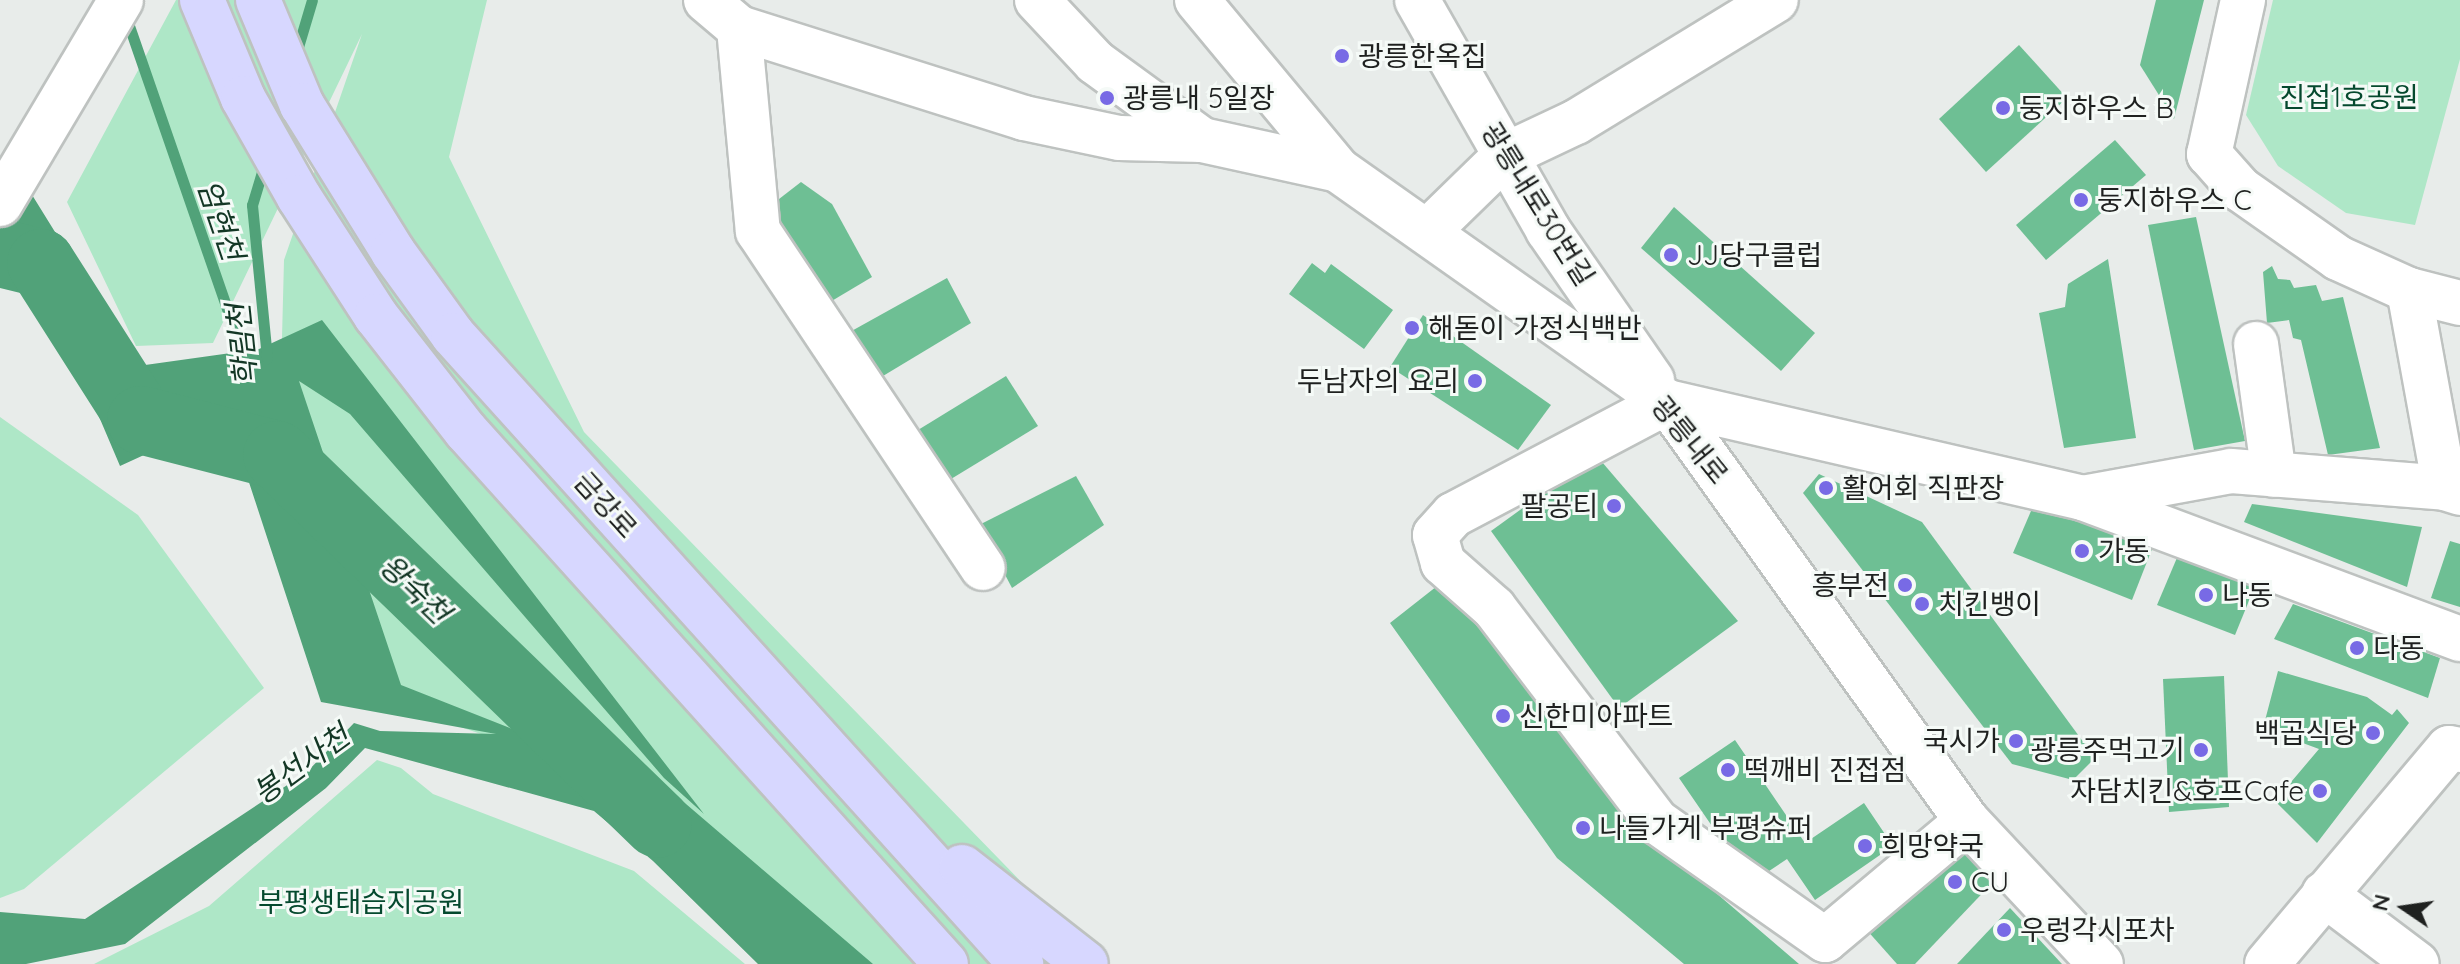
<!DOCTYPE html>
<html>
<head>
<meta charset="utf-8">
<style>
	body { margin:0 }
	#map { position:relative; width:2460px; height:964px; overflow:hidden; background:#e8ecea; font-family:Quicksand,"Noto Sans KR",sans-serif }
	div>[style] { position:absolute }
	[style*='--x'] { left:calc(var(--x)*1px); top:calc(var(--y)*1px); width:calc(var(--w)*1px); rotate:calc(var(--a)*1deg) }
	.green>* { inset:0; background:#aee7c7 }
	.water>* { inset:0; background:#51a279 }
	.stream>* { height:11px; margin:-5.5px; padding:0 5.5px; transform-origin:5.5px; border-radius:5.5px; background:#51a279 }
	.river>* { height:68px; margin:-34px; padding:0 34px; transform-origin:34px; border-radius:34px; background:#51a279 }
	.building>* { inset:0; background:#6ebf94 }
	.roads { filter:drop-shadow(2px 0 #bec2c0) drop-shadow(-2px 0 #bec2c0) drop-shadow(0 2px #bec2c0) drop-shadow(0 -2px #bec2c0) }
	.minor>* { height:44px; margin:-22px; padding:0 22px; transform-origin:22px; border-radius:22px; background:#fff }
	.major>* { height:44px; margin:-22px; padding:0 22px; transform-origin:22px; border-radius:22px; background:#d7d7ff }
	.dots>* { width:22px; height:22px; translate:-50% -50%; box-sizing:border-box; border:4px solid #f5faf7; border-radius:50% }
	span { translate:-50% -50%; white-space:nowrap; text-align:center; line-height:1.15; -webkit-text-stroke:6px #f5faf7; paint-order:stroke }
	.poi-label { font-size:28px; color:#1f2120 }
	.left { translate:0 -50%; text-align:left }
	.right { translate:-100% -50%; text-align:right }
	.park-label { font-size:28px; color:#05492e }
	.street-label { font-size:28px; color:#1f2120 }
	.water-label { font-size:30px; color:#133725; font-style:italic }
	.north { position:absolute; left:2364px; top:868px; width:80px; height:80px; -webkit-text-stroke:6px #f5faf7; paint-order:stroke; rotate:283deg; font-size:22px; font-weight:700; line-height:32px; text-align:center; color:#1f2120 }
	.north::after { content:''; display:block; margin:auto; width:28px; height:36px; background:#1f2120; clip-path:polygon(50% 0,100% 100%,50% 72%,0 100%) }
</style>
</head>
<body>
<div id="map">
	<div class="green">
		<i style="clip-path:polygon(176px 0,487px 0,449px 157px,584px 432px,1101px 964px,805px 964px,588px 771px,385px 701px,281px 376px,284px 260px,362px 34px,213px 343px,136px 346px,67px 202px)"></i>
		<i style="clip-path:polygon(2273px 0,2460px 0,2460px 59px,2415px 225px,2346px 213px,2278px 166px,2246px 115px)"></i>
		<i style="clip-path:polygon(0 417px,138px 515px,264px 688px,24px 889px,0 898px)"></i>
		<i style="clip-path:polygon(377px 760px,401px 768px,433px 794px,634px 871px,745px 964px,94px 964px,209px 906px)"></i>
	</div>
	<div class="water">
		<i style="clip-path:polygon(29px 190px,138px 366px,259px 349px,322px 320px,704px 814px,664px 778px,350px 414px,299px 381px,401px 685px,672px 792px,873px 964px,758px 964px,653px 861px,594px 811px,365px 748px,326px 788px,125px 944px,26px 964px,0 964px,0 912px,85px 919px,307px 772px,354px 723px,380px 731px,496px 734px,321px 702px,243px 464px,205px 427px,120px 466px,63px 332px,0 266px,0 247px)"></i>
	</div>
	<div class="stream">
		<i style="--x:126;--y:17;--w:366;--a:70.9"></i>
		<i style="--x:295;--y:57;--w:59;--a:-73.4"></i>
		<i style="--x:265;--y:162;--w:45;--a:106.8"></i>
		<i style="--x:252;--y:205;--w:154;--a:84.4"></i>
	</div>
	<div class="river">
		<i style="--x:0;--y:253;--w:42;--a:13.7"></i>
		<i style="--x:41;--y:263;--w:186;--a:57.5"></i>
		<i style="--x:141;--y:420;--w:140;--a:14.4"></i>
		<i style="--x:277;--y:455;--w:530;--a:44.08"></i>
	</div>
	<div class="building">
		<i style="clip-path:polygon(2156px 0,2204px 0,2174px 119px,2140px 65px)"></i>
		<i style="clip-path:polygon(2019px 45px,2067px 98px,1986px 172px,1939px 119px)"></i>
		<i style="clip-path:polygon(2115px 140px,2146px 175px,2046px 260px,2016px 225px)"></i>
		<i style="clip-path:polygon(801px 182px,832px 204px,872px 277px,830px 302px,770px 206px)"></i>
		<i style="clip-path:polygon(1674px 207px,1815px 333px,1781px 371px,1641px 248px)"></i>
		<i style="clip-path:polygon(2196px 217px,2245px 441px,2194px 450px,2148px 225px)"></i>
		<i style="clip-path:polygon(2108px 259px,2136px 438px,2064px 448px,2039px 313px,2065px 307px,2068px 284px)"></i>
		<i style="clip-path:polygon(1312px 263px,1325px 273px,1331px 264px,1393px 310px,1364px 349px,1289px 294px)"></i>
		<i style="clip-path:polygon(2272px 266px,2278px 279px,2290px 280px,2294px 288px,2316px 285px,2322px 301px,2343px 297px,2380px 448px,2328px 455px,2301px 340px,2293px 338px,2289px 320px,2267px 323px,2263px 272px)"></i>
		<i style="clip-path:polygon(947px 278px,971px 323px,873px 382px,848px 333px)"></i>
		<i style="clip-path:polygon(1423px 315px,1551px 405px,1518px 450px,1390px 367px)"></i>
		<i style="clip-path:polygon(1006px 376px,1038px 426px,951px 479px,918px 430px)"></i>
		<i style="clip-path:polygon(1596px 455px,1738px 621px,1619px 708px,1491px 531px)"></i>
		<i style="clip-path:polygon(1819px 474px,1922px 522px,2095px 758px,2073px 780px,2012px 764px,1803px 493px)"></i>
		<i style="clip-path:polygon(1076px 476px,1104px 525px,1012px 588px,979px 525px)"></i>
		<i style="clip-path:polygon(2034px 504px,2152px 549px,2132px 600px,2013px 553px)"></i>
		<i style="clip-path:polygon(2252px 504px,2422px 527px,2407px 587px,2244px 522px)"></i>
		<i style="clip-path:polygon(2450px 541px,2460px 544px,2460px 607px,2431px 598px)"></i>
		<i style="clip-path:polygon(2179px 553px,2255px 586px,2235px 635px,2157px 605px)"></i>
		<i style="clip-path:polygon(1446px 579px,1618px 809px,1799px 964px,1684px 964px,1557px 858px,1390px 623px)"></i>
		<i style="clip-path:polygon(2293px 604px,2440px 658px,2428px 698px,2274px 639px)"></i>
		<i style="clip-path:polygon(2278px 671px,2367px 697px,2392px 715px,2397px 709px,2409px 723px,2317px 843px,2275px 801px,2319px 749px,2263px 728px)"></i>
		<i style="clip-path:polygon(2224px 676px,2229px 807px,2169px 812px,2163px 679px)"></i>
		<i style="clip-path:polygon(1735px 740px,1805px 843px,1864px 803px,1893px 846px,1815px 900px,1787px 859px,1751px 883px,1679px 778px)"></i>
		<i style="clip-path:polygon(1959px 848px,1995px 880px,1915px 964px,1897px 964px,1865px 928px)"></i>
		<i style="clip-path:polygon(2010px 908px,2062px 964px,1957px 964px)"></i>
	</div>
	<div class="roads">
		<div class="minor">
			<i style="--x:706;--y:0;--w:43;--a:40.3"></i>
			<i style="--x:739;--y:28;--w:299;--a:17.5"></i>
			<i style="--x:1024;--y:118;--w:97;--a:11.9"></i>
			<i style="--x:1119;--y:138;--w:83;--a:1.4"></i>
			<i style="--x:1202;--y:140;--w:139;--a:12.4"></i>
			<i style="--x:1037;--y:0;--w:85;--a:46.9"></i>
			<i style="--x:1095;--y:62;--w:132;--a:36.1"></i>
			<i style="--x:1197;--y:0;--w:221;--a:50.3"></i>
			<i style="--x:1338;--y:170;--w:403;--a:35.2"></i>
			<i style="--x:1667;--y:402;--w:515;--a:54.4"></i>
			<i style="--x:1967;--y:821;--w:196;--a:46.9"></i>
			<i style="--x:1417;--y:0;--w:265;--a:60.3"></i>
			<i style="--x:1548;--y:230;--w:183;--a:55.3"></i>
			<i style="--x:2243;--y:0;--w:158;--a:102.4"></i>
			<i style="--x:2209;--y:154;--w:47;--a:48.5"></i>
			<i style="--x:2240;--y:189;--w:120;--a:35.1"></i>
			<i style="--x:2338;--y:258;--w:78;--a:24.3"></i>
			<i style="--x:739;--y:28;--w:204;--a:84.7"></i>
			<i style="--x:758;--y:231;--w:405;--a:56.3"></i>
			<i style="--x:0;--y:204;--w:237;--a:-59.3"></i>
			<i style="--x:1427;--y:232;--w:110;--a:-44.3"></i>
			<i style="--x:1506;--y:155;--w:77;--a:-25.2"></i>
			<i style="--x:1576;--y:122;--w:234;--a:-31.4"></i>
			<i style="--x:2460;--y:303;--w:53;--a:-165.7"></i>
			<i style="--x:2409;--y:290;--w:201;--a:79.7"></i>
			<i style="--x:2445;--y:488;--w:16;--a:18"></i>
			<i style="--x:2256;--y:344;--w:132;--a:82.2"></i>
			<i style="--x:2083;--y:498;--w:403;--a:20.5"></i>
			<i style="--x:1967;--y:821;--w:185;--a:140"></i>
			<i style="--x:1825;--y:940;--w:205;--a:-144.9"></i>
			<i style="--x:1657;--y:822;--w:269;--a:-127.3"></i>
			<i style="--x:1494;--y:608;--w:68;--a:-138.6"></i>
			<i style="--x:1443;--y:563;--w:29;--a:-106"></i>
			<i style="--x:1435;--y:535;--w:27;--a:-48"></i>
			<i style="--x:1453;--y:515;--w:242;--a:-27.8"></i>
			<i style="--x:1667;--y:402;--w:427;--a:13"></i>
			<i style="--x:2083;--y:498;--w:150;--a:-10.3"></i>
			<i style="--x:2231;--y:471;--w:215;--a:4.5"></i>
			<i style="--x:2324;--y:894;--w:116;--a:37"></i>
			<i style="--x:2267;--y:964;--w:282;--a:-49.9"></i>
			<i style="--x:2449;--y:748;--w:11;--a:10"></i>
		</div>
		<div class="major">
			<i style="--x:202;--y:0;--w:106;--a:67.3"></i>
			<i style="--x:243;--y:98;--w:114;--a:60.5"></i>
			<i style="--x:299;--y:197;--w:142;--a:57.1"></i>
			<i style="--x:376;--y:316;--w:146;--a:52"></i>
			<i style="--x:466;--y:431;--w:717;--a:47.99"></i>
			<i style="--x:258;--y:0;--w:114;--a:67.3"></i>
			<i style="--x:302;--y:105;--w:173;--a:58.2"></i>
			<i style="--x:393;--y:252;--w:102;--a:54.1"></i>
			<i style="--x:453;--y:335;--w:848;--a:47.92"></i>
			<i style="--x:962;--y:867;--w:157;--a:38"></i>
		</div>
	</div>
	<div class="dots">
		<i style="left:1342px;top:56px;background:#786ae5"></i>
		<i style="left:1107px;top:98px;background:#786ae5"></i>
		<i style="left:2003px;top:108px;background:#786ae5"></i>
		<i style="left:2081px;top:200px;background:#786ae5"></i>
		<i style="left:1671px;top:255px;background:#786ae5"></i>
		<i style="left:1412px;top:328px;background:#786ae5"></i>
		<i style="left:1475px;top:381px;background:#786ae5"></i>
		<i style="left:1826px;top:488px;background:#786ae5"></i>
		<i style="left:1614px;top:506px;background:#786ae5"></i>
		<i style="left:2082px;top:551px;background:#786ae5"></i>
		<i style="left:1905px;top:585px;background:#786ae5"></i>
		<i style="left:2206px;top:595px;background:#786ae5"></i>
		<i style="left:1922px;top:604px;background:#786ae5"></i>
		<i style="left:2357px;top:648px;background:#786ae5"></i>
		<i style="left:1503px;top:716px;background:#786ae5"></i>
		<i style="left:2373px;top:733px;background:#786ae5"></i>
		<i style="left:2016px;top:741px;background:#786ae5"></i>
		<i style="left:2201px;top:750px;background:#786ae5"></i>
		<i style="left:1728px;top:770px;background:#786ae5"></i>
		<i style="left:2320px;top:791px;background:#786ae5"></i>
		<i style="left:1583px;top:828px;background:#786ae5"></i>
		<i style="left:1865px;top:846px;background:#786ae5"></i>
		<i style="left:1955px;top:882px;background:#786ae5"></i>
		<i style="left:2004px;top:930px;background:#786ae5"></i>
	</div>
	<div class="poi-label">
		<span class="left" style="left:1358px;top:56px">광릉한옥집</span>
		<span class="left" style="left:1123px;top:98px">광릉내 5일장</span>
		<span class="left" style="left:2019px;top:108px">둥지하우스 B</span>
		<span class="left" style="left:2097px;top:200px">둥지하우스 C</span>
		<span class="left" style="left:1687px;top:255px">JJ당구클럽</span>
		<span class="left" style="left:1428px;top:328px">해돋이 가정식백반</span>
		<span class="right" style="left:1459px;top:381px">두남자의 요리</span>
		<span class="left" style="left:1842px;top:488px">활어회 직판장</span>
		<span class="right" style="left:1598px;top:506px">팔공티</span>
		<span class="left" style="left:2098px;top:551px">가동</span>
		<span class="right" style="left:1889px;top:585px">흥부전</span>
		<span class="left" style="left:2222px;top:595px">나동</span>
		<span class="left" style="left:1938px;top:604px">치킨뱅이</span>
		<span class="left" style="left:2373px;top:648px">다동</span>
		<span class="left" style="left:1519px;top:716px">신한미아파트</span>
		<span class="right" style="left:2357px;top:733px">백곱식당</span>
		<span class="right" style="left:2000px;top:741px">국시가</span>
		<span class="right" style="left:2185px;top:750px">광릉주먹고기</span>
		<span class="left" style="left:1744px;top:770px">떡깨비 진접점</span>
		<span class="right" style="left:2304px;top:791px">자담치킨&amp;호프Cafe</span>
		<span class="left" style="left:1599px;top:828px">나들가게 부평슈퍼</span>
		<span class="left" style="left:1881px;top:846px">희망약국</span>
		<span class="left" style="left:1971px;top:882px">CU</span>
		<span class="left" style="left:2020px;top:930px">우렁각시포차</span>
	</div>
	<div class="park-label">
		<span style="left:2349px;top:97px">진접1호공원</span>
		<span style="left:361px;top:902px">부평생태습지공원</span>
	</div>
	<div class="street-label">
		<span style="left:1538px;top:204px;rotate:58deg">광릉내로30번길</span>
		<span style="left:1690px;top:440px;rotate:51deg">광릉내로</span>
		<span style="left:606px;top:505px;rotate:48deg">금강로</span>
	</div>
	<div class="water-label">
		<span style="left:221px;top:220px;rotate:71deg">엄현천</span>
		<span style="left:242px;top:345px;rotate:-96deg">학림천</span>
		<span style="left:415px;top:589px;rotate:44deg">왕숙천</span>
		<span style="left:301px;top:764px;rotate:-36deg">봉선사천</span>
	</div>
	<div class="north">N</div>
</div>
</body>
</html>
